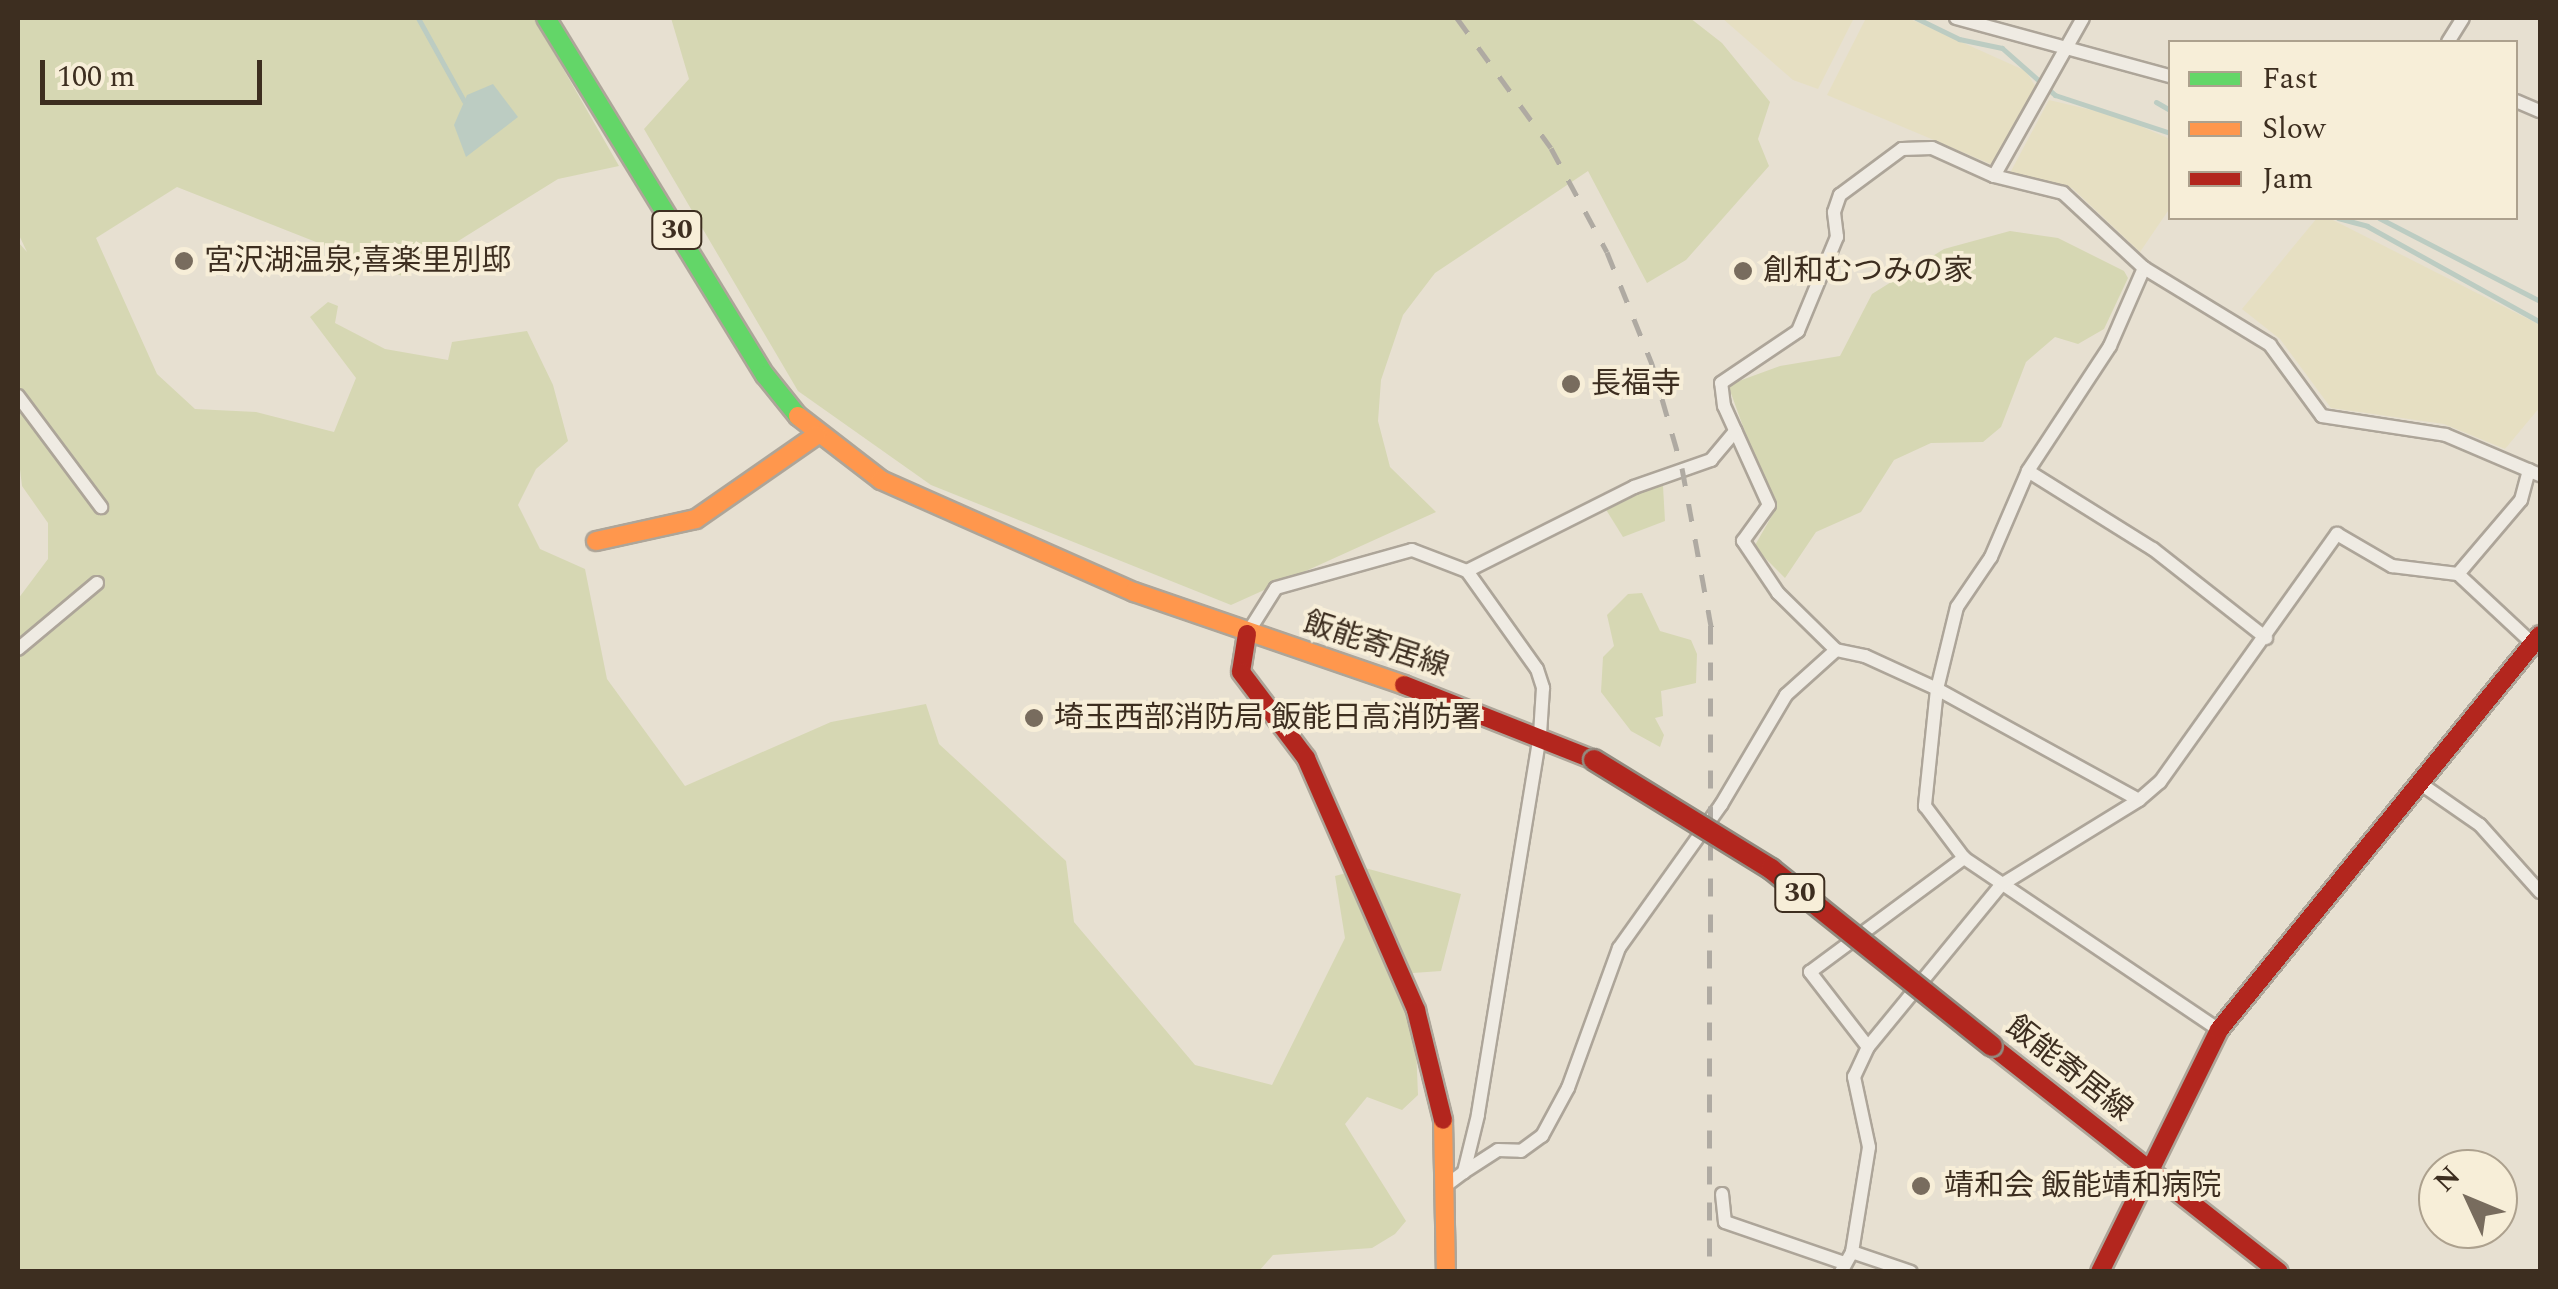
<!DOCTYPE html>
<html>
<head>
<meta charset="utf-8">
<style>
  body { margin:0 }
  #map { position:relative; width:2558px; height:1289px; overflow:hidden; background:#e7e0d1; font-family:Spectral,"Noto Sans JP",serif }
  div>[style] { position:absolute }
  .farmland>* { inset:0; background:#e6dfc2 }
  .green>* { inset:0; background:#d6d7b3 }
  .water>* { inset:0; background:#bcccc2 }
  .stream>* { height:5px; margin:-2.5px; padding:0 2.5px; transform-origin:2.5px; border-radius:2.5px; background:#bcccc2 }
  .roads { filter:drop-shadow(2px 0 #ada599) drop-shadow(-2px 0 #ada599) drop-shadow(0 2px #ada599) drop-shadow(0 -2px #ada599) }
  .street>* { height:12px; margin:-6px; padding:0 6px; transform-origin:6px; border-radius:6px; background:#efebe3 }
  .fast>* { height:18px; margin:-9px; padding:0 9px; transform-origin:9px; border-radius:9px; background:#63d668 }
  .slow>* { height:18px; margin:-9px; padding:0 9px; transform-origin:9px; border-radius:9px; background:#ff974d }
  .jam>* { height:18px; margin:-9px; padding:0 9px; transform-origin:9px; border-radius:9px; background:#b3261e }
  .rail>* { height:5px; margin-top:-2.5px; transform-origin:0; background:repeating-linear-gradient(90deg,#afaaa2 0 18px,transparent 0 36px) }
  .bridges { filter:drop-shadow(2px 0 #928b80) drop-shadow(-2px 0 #928b80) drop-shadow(0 2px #928b80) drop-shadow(0 -2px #928b80) }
  .jam-bridge>* { height:20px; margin:-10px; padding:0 10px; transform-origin:10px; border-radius:10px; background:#b3261e }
  .dots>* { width:28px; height:28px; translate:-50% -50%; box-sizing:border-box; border:5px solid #f7eed8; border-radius:50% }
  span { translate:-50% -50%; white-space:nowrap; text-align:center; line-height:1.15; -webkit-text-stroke:8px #f7eed8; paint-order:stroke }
  .shield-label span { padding:2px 8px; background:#f7eed8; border:2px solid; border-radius:8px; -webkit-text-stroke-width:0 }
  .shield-label { font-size:28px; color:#3d2e20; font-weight:700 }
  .poi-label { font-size:30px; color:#3d2e20 }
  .left { translate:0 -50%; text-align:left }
  .street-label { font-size:30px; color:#3d2e20 }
  .frame { position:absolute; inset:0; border:20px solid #3d2e20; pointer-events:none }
  .legend { position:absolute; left:2168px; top:40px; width:350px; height:180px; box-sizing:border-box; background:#f7eed8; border:2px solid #ada18e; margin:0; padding:12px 18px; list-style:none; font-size:30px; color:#3d2e20 }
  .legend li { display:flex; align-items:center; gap:20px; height:50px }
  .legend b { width:50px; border:2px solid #ada18e }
  .north { position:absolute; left:2418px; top:1149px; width:100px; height:100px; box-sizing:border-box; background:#f7eed8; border:2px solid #ada18e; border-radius:50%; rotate:314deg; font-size:28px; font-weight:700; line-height:40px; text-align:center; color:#3d2e20 }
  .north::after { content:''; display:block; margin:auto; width:35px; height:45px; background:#786c5e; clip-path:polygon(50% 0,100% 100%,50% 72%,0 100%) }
  .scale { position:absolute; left:40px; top:60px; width:222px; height:45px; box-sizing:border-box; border:5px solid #3d2e20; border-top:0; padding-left:12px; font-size:30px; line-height:35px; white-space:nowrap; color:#3d2e20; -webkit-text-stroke:8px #f7eed8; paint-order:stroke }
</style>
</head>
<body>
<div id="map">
  <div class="farmland">
    <i style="clip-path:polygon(1722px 18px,1854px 18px,1818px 89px,1793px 80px)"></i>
    <i style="clip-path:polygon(1866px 18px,1908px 18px,2026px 71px,2037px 89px,1993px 165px,1827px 95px)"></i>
    <i style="clip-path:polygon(2049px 100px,2117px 116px,2170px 139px,2170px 208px,2140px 252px,2072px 188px,2010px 173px)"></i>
    <i style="clip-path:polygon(2317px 218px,2329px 218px,2540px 325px,2540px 407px,2505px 449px,2444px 424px,2331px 408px,2280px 339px,2242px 309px)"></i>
  </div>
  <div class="green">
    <i style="clip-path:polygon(18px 18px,534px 18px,619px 166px,558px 179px,402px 276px,177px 187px,96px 238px,157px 374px,195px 409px,256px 412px,334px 432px,356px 378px,310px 317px,328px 302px,338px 306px,335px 323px,385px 349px,448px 360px,452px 342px,527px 331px,553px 385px,568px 441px,536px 469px,518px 505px,540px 549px,585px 569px,607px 679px,685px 786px,831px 722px,926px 704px,939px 744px,1066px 861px,1074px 922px,1195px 1065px,1272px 1085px,1345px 938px,1335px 876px,1365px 868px,1461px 894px,1441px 971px,1413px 973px,1418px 1095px,1402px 1110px,1367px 1097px,1345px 1124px,1406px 1221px,1395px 1234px,1372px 1248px,1273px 1255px,1258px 1272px,18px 1271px,18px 599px,48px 559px,48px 523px,22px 486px,18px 453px,18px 242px,27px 252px,18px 233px)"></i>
    <i style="clip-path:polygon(671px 18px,1690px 18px,1722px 43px,1770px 102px,1758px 139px,1769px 166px,1686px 260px,1647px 283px,1588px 171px,1435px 273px,1403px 315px,1381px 380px,1378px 421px,1390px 467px,1436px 512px,1231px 605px,931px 485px,798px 391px,644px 129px,689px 79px)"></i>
    <i style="clip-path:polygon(2010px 231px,2058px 238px,2124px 271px,2128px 278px,2104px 329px,2078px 344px,2055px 337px,2026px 362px,2001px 427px,1983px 442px,1931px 443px,1894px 460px,1861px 512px,1816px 532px,1785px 578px,1754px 547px,1774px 512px,1728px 385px,1780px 366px,1840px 356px,1872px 294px,1944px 249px)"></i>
    <i style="clip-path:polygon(1656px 483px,1663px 486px,1665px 521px,1623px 537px,1605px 508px)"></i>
    <i style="clip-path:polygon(1642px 593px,1660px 631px,1691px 640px,1697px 654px,1696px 683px,1661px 691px,1663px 716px,1655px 718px,1664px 735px,1660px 747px,1631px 731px,1601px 692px,1603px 657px,1614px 646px,1607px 615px,1628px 594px)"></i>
  </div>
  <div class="water">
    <i style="clip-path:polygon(493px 84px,518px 117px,466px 157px,454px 125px,467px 95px)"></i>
  </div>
  <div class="stream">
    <i style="left:418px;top:18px;width:95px;rotate:61deg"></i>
    <i style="left:1916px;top:18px;width:48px;rotate:26deg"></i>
    <i style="left:1959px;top:39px;width:44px;rotate:11.8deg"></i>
    <i style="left:2002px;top:48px;width:71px;rotate:41.6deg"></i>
    <i style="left:2055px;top:95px;width:121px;rotate:18.3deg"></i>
    <i style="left:2156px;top:102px;width:16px;rotate:30deg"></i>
    <i style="left:2338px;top:218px;width:30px;rotate:15deg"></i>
    <i style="left:2367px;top:226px;width:198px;rotate:29deg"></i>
    <i style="left:2379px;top:218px;width:181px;rotate:27.3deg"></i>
  </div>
  <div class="roads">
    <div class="street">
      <i style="left:1956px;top:18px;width:222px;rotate:15.2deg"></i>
      <i style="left:2448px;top:42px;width:28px;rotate:-58deg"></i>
      <i style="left:2516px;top:101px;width:26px;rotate:23deg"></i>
      <i style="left:1994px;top:176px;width:181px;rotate:-60.6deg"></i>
      <i style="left:2144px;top:268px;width:85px;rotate:113.6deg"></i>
      <i style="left:2110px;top:346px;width:149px;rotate:123.3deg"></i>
      <i style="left:2028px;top:471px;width:94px;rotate:113.3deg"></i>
      <i style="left:1991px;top:557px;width:60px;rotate:124.2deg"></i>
      <i style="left:1957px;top:607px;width:84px;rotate:103.7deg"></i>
      <i style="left:1937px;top:689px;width:118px;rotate:95.9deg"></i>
      <i style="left:1925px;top:806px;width:65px;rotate:53.1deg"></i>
      <i style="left:1964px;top:858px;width:308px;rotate:34deg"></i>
      <i style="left:18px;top:396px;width:139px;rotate:53.2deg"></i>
      <i style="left:2028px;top:471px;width:147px;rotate:32deg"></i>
      <i style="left:2153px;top:549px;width:144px;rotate:38.2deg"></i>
      <i style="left:1467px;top:571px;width:187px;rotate:-26.7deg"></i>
      <i style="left:1634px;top:487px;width:82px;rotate:-19.3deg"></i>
      <i style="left:1711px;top:460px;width:38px;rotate:-50deg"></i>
      <i style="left:2458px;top:574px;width:97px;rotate:-49.6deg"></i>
      <i style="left:2521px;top:500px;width:31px;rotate:-75deg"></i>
      <i style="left:1247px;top:634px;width:54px;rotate:-57.8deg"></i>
      <i style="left:1276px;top:588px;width:141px;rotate:-15.6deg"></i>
      <i style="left:1412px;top:550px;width:59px;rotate:20.9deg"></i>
      <i style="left:1467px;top:571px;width:120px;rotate:54.5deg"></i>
      <i style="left:1537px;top:669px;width:20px;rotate:72deg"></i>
      <i style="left:1543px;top:688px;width:47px;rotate:93.7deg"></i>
      <i style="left:1540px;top:735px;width:385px;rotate:99.3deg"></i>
      <i style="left:1478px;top:1115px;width:59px;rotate:103.8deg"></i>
      <i style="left:1464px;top:1172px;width:20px;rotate:143deg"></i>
      <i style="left:18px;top:649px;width:103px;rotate:-39.9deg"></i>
      <i style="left:1836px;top:650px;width:81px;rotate:-135.5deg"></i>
      <i style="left:1778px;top:593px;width:63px;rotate:-123.9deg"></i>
      <i style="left:1743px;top:541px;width:44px;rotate:-54.2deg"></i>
      <i style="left:1769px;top:505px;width:109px;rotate:-114.4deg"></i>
      <i style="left:1724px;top:406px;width:23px;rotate:-97deg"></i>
      <i style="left:1721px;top:383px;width:93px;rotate:-34deg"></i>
      <i style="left:1798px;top:331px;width:102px;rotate:-67.5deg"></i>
      <i style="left:1837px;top:237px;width:25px;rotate:-97deg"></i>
      <i style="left:1834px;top:212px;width:18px;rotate:-71deg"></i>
      <i style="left:1840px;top:195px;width:77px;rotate:-36.6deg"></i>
      <i style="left:1902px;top:149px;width:30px;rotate:-2deg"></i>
      <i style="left:1932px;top:148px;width:68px;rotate:24.3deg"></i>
      <i style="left:1994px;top:176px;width:71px;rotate:13.8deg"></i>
      <i style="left:2063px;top:193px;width:110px;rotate:42.8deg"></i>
      <i style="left:2144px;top:268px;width:148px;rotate:31.4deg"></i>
      <i style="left:2270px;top:345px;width:88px;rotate:53.8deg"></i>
      <i style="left:2322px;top:416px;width:125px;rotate:8.7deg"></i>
      <i style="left:2446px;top:435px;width:102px;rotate:23.1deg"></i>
      <i style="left:2421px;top:784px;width:72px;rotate:34.8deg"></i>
      <i style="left:2480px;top:825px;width:90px;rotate:48.2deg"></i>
      <i style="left:1868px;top:1047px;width:95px;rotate:-127.7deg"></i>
      <i style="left:1810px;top:972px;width:192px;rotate:-36.5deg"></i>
      <i style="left:1464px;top:1172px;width:40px;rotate:-32.9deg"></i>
      <i style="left:1498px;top:1150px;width:23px;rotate:2deg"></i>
      <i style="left:1521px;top:1151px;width:26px;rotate:-36deg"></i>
      <i style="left:1542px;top:1136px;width:55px;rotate:-61.6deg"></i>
      <i style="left:1568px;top:1088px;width:149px;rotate:-70deg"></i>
      <i style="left:1619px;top:948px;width:176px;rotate:-54.5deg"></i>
      <i style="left:1721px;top:805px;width:128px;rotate:-59.4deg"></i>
      <i style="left:1786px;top:695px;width:67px;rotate:-42deg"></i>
      <i style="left:1836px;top:650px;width:30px;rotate:12deg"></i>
      <i style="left:1865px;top:656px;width:79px;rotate:24.6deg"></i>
      <i style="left:1937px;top:689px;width:230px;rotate:28.8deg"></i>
      <i style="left:2139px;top:800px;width:28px;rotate:-41deg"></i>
      <i style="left:2160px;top:782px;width:305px;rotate:-54.5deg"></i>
      <i style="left:2337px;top:534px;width:64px;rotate:30.2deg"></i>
      <i style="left:2392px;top:566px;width:66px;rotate:6.9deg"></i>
      <i style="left:2458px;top:574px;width:103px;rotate:43deg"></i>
      <i style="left:1722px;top:1194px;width:28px;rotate:84deg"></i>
      <i style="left:1725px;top:1222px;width:126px;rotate:19deg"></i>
      <i style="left:1852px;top:1252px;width:62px;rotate:18.7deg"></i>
      <i style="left:1841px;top:1272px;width:23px;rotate:-61deg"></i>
      <i style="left:1852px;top:1252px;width:106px;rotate:-80.8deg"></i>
      <i style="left:1869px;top:1147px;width:72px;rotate:-102.1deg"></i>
      <i style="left:1854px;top:1077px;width:33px;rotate:-65deg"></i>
      <i style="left:1868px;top:1047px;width:210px;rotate:-50.6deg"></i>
      <i style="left:2001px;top:885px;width:162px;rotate:-31.6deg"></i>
    </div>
    <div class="fast">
      <i style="left:546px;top:18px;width:419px;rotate:58.5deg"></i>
      <i style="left:765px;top:375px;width:53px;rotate:51.2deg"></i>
    </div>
    <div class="slow">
      <i style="left:798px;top:416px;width:105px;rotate:37.6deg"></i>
      <i style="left:881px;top:480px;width:277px;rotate:23.9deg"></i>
      <i style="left:1134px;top:592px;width:286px;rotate:19deg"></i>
      <i style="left:596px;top:541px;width:102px;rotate:-12.4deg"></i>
      <i style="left:696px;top:519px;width:147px;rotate:-34.8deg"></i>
      <i style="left:1443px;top:1120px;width:152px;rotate:88.9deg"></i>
    </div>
    <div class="jam">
      <i style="left:1247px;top:634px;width:38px;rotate:99deg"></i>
      <i style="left:1241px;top:672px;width:108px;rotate:52.9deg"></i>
      <i style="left:1306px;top:758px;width:275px;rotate:66.4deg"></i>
      <i style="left:1416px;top:1010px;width:113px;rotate:76.2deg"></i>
      <i style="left:1404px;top:685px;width:204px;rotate:21.5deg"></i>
      <i style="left:1992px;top:1046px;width:365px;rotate:38.2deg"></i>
      <i style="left:2100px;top:1272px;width:270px;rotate:-63.8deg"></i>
      <i style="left:2219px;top:1030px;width:509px;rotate:-50.9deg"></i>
    </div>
  </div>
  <div class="rail">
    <i style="left:1457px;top:18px;width:160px;rotate:54.1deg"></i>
    <i style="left:1551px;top:148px;width:118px;rotate:61.7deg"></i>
    <i style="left:1607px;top:252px;width:121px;rotate:68.1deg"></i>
    <i style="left:1652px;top:364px;width:108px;rotate:73.9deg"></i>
    <i style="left:1682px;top:468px;width:161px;rotate:79.6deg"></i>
    <i style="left:1711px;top:626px;width:646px;rotate:90.18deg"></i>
  </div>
  <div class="bridges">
    <div class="jam-bridge">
      <i style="left:1594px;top:760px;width:208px;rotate:31.6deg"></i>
      <i style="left:1771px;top:869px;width:283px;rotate:38.7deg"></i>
    </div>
  </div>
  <div class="dots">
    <i style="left:184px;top:261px;background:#786c5e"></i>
    <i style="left:1743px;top:271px;background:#786c5e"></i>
    <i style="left:1571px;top:384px;background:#786c5e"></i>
    <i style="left:1034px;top:718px;background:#786c5e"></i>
    <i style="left:1921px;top:1186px;background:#786c5e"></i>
  </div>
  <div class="shield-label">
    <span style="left:677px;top:230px">30</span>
    <span style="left:1800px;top:893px">30</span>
  </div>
  <div class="poi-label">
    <span class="left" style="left:204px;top:261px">宮沢湖温泉;喜楽里別邸</span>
    <span class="left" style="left:1763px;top:271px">創和むつみの家</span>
    <span class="left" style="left:1591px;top:384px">長福寺</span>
    <span class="left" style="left:1054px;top:718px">埼玉西部消防局 飯能日高消防署</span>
    <span class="left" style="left:1944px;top:1186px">靖和会 飯能靖和病院</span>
  </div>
  <div class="street-label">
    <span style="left:1376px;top:645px;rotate:18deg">飯能寄居線</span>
    <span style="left:2069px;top:1069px;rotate:38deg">飯能寄居線</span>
  </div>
  <div class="frame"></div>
  <ul class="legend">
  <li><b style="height:12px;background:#63d668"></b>Fast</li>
  <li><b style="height:12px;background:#ff974d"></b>Slow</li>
  <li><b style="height:12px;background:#b3261e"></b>Jam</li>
  </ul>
  <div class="north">N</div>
  <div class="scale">100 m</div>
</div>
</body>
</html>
